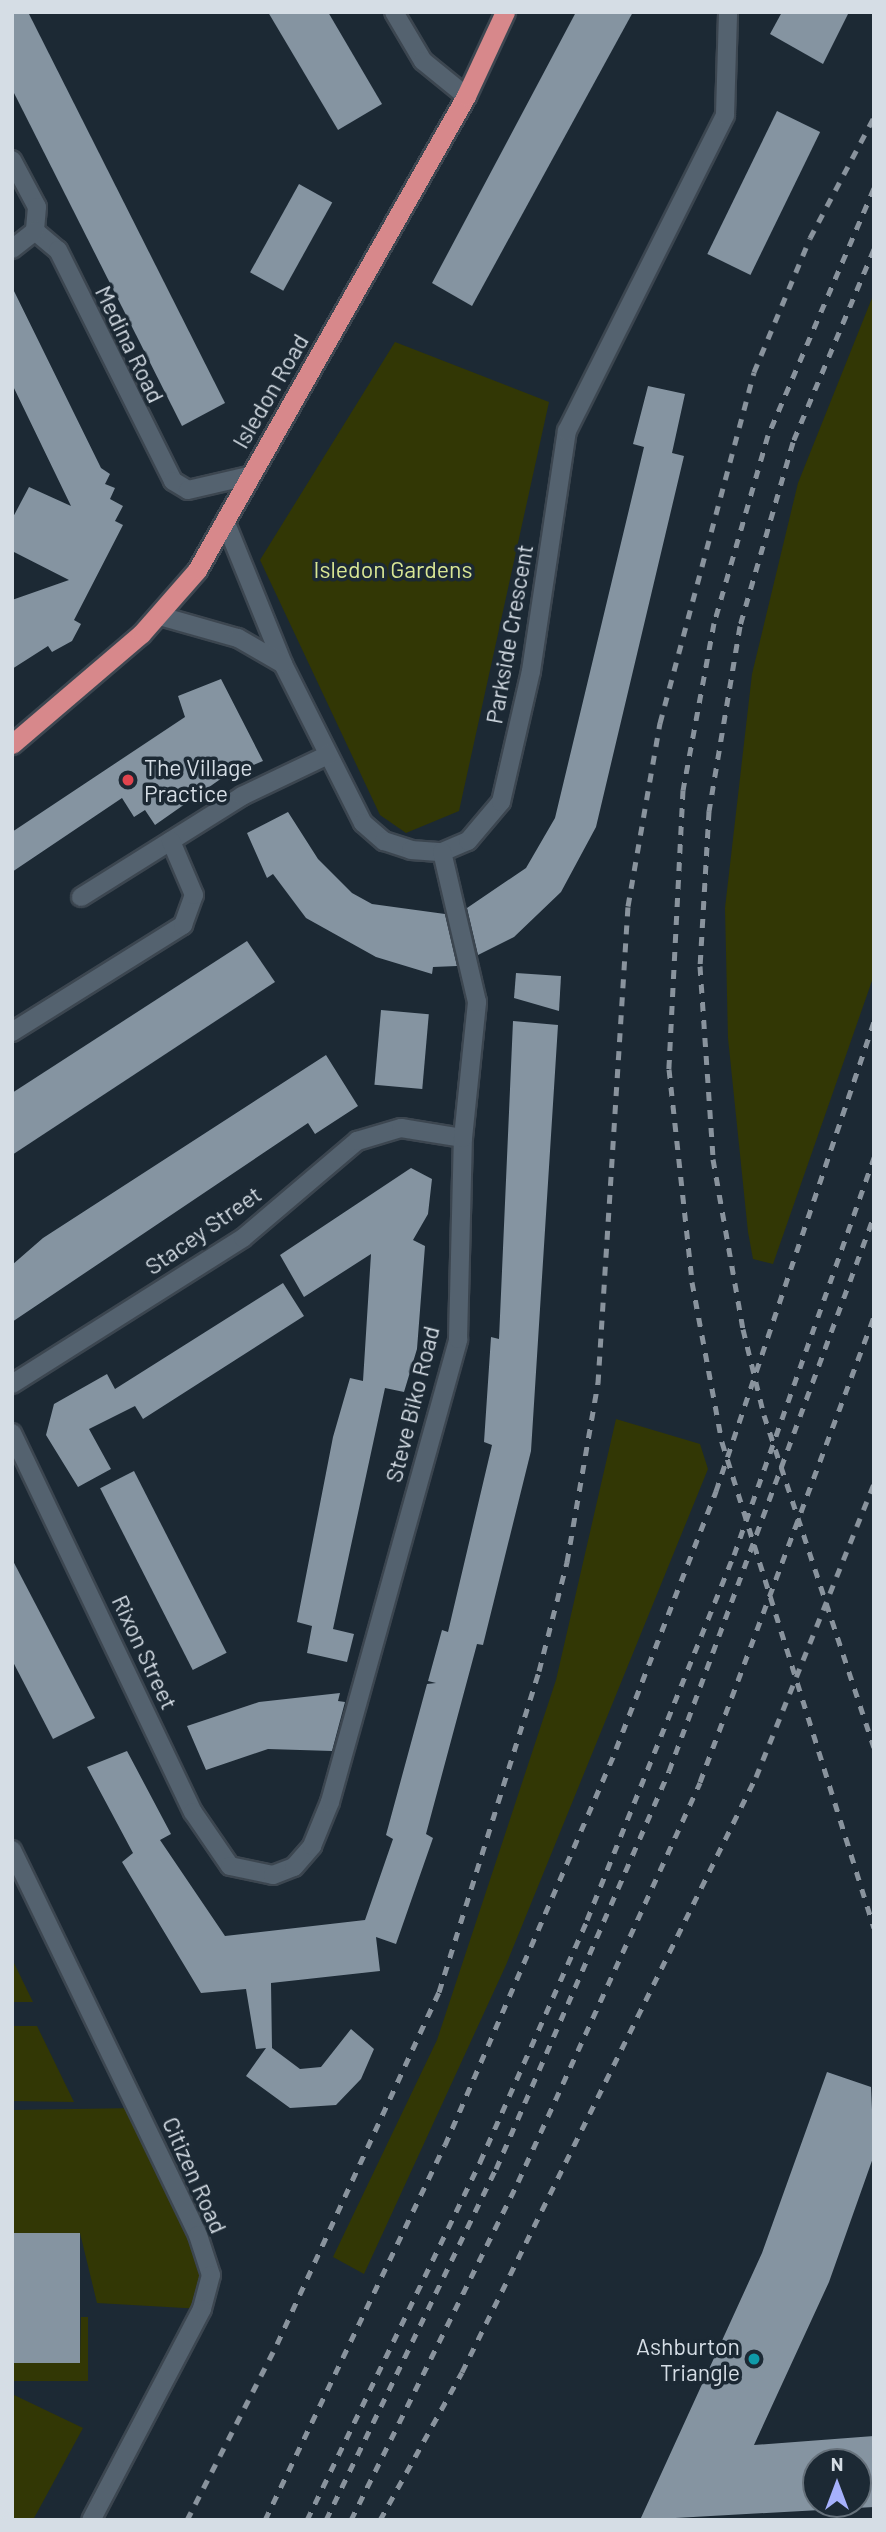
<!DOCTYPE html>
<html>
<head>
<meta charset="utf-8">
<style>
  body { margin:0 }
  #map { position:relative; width:886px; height:2532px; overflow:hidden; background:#1c2934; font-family:Barlow,sans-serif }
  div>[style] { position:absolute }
  .green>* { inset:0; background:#323705 }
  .building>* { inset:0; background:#8594a1; transform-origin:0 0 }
  .roads { filter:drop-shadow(2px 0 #3c4650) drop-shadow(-2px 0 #3c4650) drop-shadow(0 2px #3c4650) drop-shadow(0 -2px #3c4650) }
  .minor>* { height:18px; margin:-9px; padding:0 9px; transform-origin:9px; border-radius:9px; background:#54626f }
  .trunk>* { height:19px; margin:-9.5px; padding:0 9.5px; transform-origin:9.5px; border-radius:9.5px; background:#d7888b }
  .rail>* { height:5px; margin-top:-2.5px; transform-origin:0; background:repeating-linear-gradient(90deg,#89939d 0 9px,transparent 0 18px) }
  .dots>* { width:19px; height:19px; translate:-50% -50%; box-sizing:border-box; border:4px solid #1c2934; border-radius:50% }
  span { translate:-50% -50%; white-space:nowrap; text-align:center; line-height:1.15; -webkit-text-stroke:7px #1c2934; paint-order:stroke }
  .street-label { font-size:23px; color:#d5dde5 }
  .park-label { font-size:23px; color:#dae795 }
  .poi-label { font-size:23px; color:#d5dde5 }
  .left { translate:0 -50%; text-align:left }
  .right { translate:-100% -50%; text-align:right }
  .frame { position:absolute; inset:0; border:14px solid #d5dde5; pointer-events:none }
  .north { position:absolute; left:802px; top:2448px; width:70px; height:70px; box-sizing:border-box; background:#1c2934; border:2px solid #66717b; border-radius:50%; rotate:0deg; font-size:19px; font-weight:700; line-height:28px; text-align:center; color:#d5dde5 }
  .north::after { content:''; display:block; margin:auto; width:24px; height:32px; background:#a6b1fc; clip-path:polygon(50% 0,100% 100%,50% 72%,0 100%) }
</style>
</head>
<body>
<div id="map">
  <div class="green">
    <i style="clip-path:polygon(874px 293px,874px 975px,773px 1264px,753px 1259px,748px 1232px,728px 1038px,725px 908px,752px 674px,798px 483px)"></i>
    <i style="clip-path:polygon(395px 342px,549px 402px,459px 811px,406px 833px,380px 815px,260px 560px)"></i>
    <i style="clip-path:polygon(616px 1419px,700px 1444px,708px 1469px,506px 1965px,364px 2274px,333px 2257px,437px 2040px,556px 1680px)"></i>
    <i style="clip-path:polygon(12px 1959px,33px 2002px,12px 2002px)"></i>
    <i style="clip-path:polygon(12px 2026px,37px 2026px,74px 2102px,12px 2101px)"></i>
    <i style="clip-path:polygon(138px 2108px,198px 2235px,202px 2309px,97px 2303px,80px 2233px,12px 2233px,12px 2110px)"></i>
    <i style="clip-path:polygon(81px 2317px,88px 2317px,88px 2381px,12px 2381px,12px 2363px,80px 2363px)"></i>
    <i style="clip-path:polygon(12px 2394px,83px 2428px,33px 2520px,12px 2520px)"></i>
  </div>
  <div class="building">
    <i style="clip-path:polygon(12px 12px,28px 12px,225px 403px,182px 426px,12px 89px)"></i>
    <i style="clip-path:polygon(268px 12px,328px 12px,382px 104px,338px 130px)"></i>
    <i style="clip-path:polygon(576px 12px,633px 12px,472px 306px,432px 283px)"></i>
    <i style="clip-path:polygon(782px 12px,849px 12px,823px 64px,770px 34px)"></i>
    <i style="left:777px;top:111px;width:48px;height:159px;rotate:26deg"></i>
    <i style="left:299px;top:184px;width:38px;height:101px;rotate:29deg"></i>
    <i style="clip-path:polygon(12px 287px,101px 468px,110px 474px,105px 484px,115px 488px,110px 499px,123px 506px,115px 521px,123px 525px,74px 620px,81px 624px,72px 641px,52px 652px,48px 646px,12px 669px,12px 600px,69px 580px,12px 551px,12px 519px,29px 487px,71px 506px,12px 384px)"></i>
    <i style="clip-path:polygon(648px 386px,685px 394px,672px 453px,684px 456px,596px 827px,561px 892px,514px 937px,478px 955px,467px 908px,526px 868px,555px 818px,644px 447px,633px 444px)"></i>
    <i style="clip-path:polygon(221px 679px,263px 761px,222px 778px,155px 825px,145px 810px,134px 817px,122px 798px,12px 872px,12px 832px,185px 717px,178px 696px)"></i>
    <i style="clip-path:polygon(288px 812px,318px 859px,352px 893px,372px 904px,445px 914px,457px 966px,433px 967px,432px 974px,376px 957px,306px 918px,273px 874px,267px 878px,247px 833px)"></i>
    <i style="clip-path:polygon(247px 941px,275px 982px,12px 1155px,12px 1093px)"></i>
    <i style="clip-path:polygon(516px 973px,561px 976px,559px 1011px,514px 998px)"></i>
    <i style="left:381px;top:1010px;width:48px;height:75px;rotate:5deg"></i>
    <i style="clip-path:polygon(513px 1021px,558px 1025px,531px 1451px,483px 1645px,477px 1644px,426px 1834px,433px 1838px,396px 1944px,376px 1937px,380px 1971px,271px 1983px,272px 2048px,300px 2069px,321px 2067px,351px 2029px,374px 2049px,361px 2079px,336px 2105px,290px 2108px,246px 2076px,266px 2048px,256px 2049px,246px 1989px,201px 1993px,122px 1862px,133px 1853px,87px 1767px,127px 1751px,171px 1834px,160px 1840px,225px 1936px,365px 1920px,393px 1839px,386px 1835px,427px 1684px,436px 1683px,428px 1681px,442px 1630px,448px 1632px,492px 1445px,484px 1442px,491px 1337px,499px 1339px)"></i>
    <i style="clip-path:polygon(326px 1055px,358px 1106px,315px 1134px,308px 1123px,12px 1322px,12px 1265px,43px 1238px)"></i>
    <i style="clip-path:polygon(411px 1168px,432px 1179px,428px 1214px,413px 1240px,425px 1246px,417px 1349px,404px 1392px,385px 1388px,333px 1629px,354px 1634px,347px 1662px,307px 1653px,312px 1626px,297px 1622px,333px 1437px,350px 1378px,363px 1381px,371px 1254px,304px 1297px,280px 1255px)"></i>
    <i style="clip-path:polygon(283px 1283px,304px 1316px,143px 1419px,135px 1406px,89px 1429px,111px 1469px,78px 1487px,46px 1435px,54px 1404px,107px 1374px,115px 1389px)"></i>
    <i style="left:134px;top:1471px;width:204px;height:38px;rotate:63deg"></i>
    <i style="clip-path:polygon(12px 1559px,95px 1718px,53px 1739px,12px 1660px)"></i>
    <i style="clip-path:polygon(340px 1693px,338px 1701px,345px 1702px,332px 1751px,268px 1749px,206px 1770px,187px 1726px,259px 1702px)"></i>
    <i style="clip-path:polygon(evenodd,827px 2072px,871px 2087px,874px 2155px,829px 2282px,754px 2445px,874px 2436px,874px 2507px,640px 2520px,762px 2253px,827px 2072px,816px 2462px,858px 2462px,858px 2504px,816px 2504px,816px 2462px)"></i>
    <i style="left:12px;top:2233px;width:68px;height:130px"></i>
  </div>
  <div class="roads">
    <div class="minor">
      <i style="left:394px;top:12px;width:57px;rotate:59.4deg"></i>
      <i style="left:423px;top:61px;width:55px;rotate:39.1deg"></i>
      <i style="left:12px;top:160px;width:53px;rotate:62deg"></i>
      <i style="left:37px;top:207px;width:24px;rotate:95deg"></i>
      <i style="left:35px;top:231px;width:30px;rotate:40deg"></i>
      <i style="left:58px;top:250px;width:258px;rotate:63.5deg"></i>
      <i style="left:173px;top:481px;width:17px;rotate:31deg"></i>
      <i style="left:188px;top:490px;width:62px;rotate:-13.1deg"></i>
      <i style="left:12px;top:249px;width:29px;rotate:-38deg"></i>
      <i style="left:225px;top:521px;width:154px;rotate:67.9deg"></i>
      <i style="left:283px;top:664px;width:178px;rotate:63.3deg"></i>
      <i style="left:363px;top:823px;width:28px;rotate:41deg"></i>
      <i style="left:384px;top:841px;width:28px;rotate:18deg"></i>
      <i style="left:411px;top:850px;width:31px;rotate:4deg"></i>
      <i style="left:442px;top:852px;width:28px;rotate:-23deg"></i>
      <i style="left:468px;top:841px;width:51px;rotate:-49.8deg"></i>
      <i style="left:501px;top:802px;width:134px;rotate:-77.1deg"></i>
      <i style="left:531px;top:671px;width:243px;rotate:-81.5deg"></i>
      <i style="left:567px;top:431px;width:353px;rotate:-63.4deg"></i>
      <i style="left:725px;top:115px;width:103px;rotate:-88.3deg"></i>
      <i style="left:160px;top:616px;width:81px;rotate:15.8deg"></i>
      <i style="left:238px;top:638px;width:52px;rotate:30deg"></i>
      <i style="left:81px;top:897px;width:190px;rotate:-32.1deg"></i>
      <i style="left:242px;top:796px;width:95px;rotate:-25.5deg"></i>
      <i style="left:12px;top:1032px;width:202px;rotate:-32deg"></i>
      <i style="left:183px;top:925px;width:32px;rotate:-70deg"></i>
      <i style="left:194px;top:895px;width:59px;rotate:-113.1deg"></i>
      <i style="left:12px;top:1384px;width:273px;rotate:-32.3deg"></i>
      <i style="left:243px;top:1238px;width:150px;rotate:-40.4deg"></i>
      <i style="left:357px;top:1141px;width:46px;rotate:-16.5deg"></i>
      <i style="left:401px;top:1128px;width:63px;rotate:9.2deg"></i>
      <i style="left:12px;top:1433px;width:420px;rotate:64.5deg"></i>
      <i style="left:193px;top:1812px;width:65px;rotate:55.6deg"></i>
      <i style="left:230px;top:1866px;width:44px;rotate:11.8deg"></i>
      <i style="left:273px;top:1875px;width:22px;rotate:-21deg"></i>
      <i style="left:294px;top:1867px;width:28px;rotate:-49deg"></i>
      <i style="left:312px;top:1846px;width:48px;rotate:-67.8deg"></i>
      <i style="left:330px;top:1802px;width:480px;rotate:-74.5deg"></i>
      <i style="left:458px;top:1339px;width:201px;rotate:-88.6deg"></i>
      <i style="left:463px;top:1138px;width:137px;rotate:-84.1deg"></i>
      <i style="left:477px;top:1002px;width:154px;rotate:-103.1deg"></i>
      <i style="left:12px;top:1850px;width:428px;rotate:64.2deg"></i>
      <i style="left:198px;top:2235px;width:42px;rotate:72deg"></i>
      <i style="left:211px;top:2275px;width:35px;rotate:105deg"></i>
      <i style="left:202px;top:2309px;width:238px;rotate:117.7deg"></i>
    </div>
    <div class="trunk">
      <i style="left:12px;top:744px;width:170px;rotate:-40.5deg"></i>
      <i style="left:141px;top:634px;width:85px;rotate:-48.8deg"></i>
      <i style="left:197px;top:570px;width:545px;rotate:-60.42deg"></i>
      <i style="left:466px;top:96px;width:93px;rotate:-65.1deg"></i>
    </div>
  </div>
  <div class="rail">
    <i style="left:874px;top:188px;width:269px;rotate:113.2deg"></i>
    <i style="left:768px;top:435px;width:196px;rotate:106deg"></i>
    <i style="left:714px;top:623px;width:170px;rotate:100.5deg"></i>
    <i style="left:683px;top:790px;width:279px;rotate:92.9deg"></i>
    <i style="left:669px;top:1069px;width:214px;rotate:83.8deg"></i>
    <i style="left:692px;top:1282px;width:163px;rotate:79.4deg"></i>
    <i style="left:722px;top:1442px;width:509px;rotate:72.63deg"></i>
    <i style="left:874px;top:249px;width:209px;rotate:112.8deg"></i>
    <i style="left:793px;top:442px;width:191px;rotate:106.1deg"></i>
    <i style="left:740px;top:626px;width:188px;rotate:99.5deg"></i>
    <i style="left:709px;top:811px;width:155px;rotate:93.3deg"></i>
    <i style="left:700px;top:966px;width:193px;rotate:86.1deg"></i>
    <i style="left:713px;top:1159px;width:173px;rotate:80deg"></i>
    <i style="left:743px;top:1329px;width:89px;rotate:76.3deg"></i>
    <i style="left:764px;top:1415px;width:350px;rotate:71.7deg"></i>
    <i style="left:187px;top:2520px;width:198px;rotate:-62.9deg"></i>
    <i style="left:277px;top:2344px;width:387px;rotate:-65.3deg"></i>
    <i style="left:439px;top:1992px;width:336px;rotate:-72.7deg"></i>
    <i style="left:539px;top:1671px;width:113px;rotate:-75.6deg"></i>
    <i style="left:567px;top:1562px;width:182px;rotate:-80.2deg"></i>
    <i style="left:598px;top:1383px;width:478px;rotate:-86.4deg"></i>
    <i style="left:628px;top:906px;width:186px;rotate:-80.1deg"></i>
    <i style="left:660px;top:723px;width:363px;rotate:-75deg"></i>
    <i style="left:754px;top:372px;width:145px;rotate:-67.3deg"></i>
    <i style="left:810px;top:238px;width:137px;rotate:-62.1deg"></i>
    <i style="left:265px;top:2520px;width:416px;rotate:-64.4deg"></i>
    <i style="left:445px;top:2145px;width:431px;rotate:-66.6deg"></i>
    <i style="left:616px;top:1749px;width:277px;rotate:-68.8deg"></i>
    <i style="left:716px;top:1491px;width:495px;rotate:-71.4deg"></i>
    <i style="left:307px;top:2520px;width:398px;rotate:-64.2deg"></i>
    <i style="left:480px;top:2162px;width:265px;rotate:-66.1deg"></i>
    <i style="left:587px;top:1920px;width:393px;rotate:-68.1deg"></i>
    <i style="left:734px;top:1555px;width:422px;rotate:-70.6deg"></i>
    <i style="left:326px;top:2520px;width:390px;rotate:-64.2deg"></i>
    <i style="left:496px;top:2169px;width:434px;rotate:-66.5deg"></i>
    <i style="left:669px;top:1771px;width:592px;rotate:-69.73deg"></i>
    <i style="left:351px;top:2520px;width:377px;rotate:-63.7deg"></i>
    <i style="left:518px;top:2182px;width:439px;rotate:-65.5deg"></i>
    <i style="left:700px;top:1782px;width:497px;rotate:-69.5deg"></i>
    <i style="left:380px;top:2520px;width:169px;rotate:-61deg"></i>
    <i style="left:462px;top:2372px;width:664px;rotate:-63.71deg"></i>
    <i style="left:756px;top:1777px;width:317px;rotate:-68.1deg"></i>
  </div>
  <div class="dots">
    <i style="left:128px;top:780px;background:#e0444e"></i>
    <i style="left:754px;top:2359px;background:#0f9aa8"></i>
  </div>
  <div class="street-label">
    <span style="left:130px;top:344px;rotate:64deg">Medina Road</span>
    <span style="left:270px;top:391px;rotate:-60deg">Isledon Road</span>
    <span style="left:509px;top:634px;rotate:-80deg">Parkside Crescent</span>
    <span style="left:203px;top:1230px;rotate:-35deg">Stacey Street</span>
    <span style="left:412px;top:1404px;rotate:-76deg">Steve Biko Road</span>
    <span style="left:145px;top:1652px;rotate:65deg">Rixon Street</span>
    <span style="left:195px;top:2175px;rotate:66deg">Citizen Road</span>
  </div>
  <div class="park-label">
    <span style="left:393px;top:569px">Isledon Gardens</span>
  </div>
  <div class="poi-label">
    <span class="left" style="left:144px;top:780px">The Village<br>Practice</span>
    <span class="right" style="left:740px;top:2359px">Ashburton<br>Triangle</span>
  </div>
  <div class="frame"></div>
  <div class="north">N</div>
</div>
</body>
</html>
